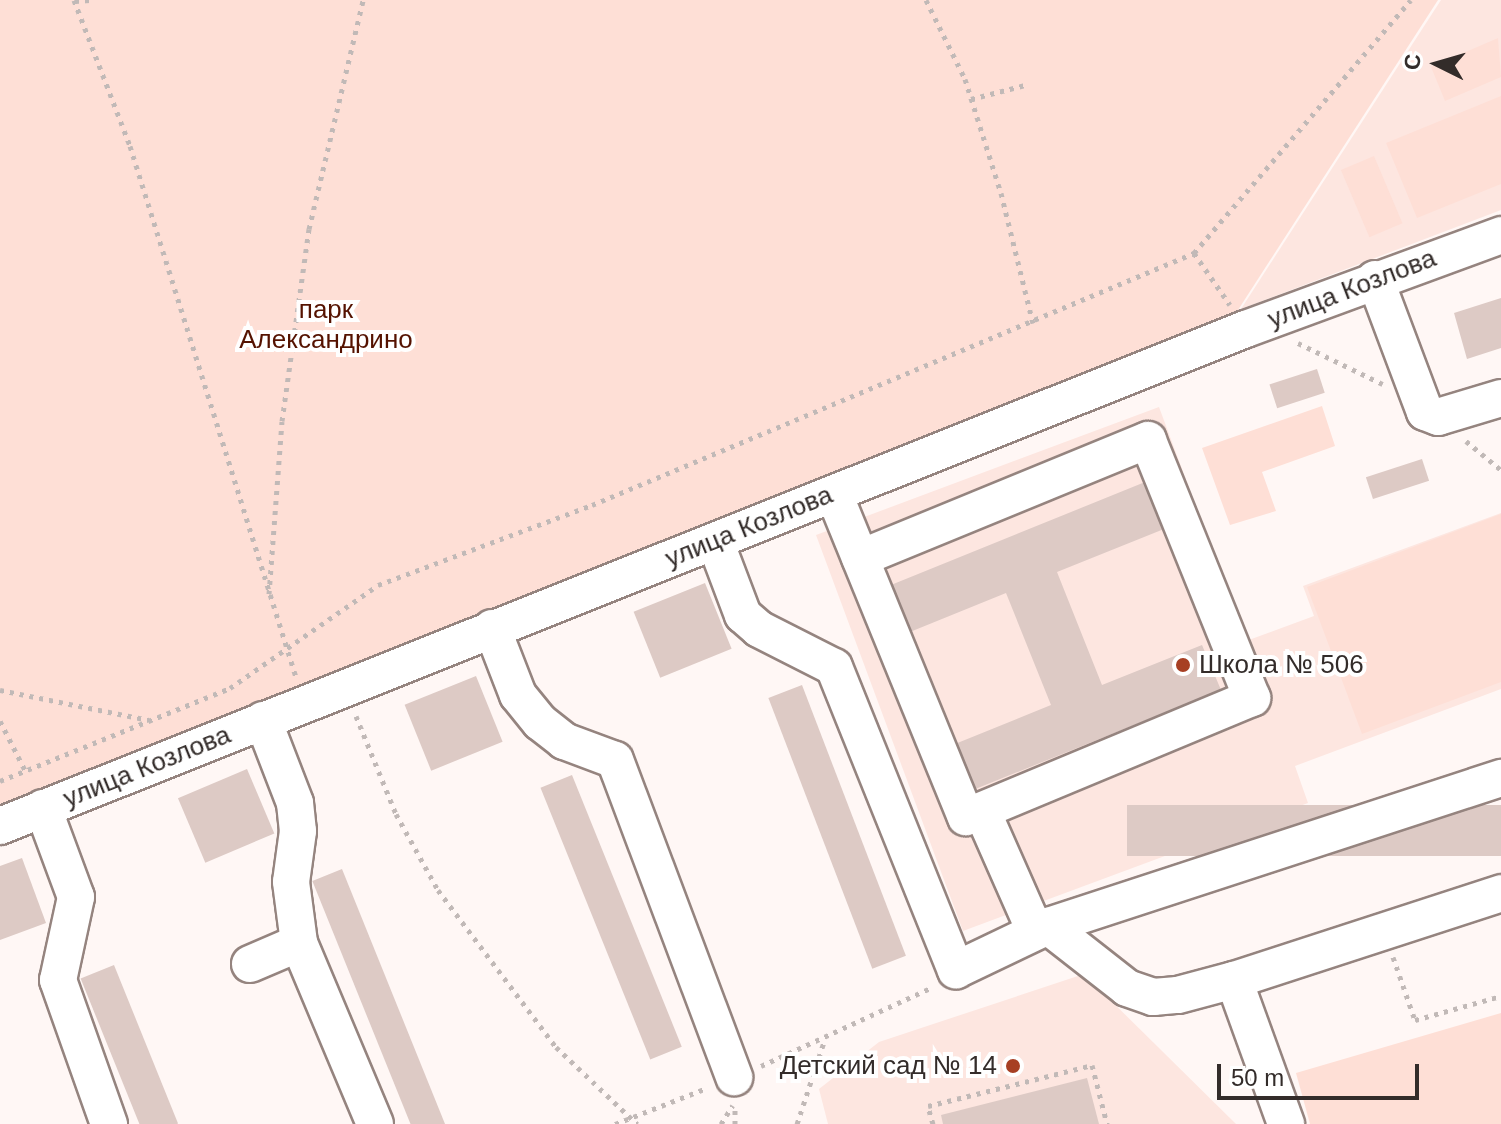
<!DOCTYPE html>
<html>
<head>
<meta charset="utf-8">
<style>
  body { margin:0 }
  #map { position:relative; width:1501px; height:1124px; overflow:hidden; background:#fff7f5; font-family:Arial,sans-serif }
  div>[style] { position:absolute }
  .built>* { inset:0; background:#fde6e0 }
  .green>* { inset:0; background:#fedfd6; transform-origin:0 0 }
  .building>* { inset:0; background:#ddcac5; transform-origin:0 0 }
  .path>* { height:5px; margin-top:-2.5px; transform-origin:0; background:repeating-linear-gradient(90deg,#c1b9b7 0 4px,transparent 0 10px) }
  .roads { filter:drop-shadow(2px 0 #95847f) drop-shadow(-2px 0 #95847f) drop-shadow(0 2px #95847f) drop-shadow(0 -2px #95847f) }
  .minor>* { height:36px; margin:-18px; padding:0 18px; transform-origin:18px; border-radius:18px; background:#fff }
  .dots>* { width:22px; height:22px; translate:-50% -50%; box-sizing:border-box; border:4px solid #fff; border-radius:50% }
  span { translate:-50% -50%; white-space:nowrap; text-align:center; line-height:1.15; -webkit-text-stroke:8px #fff; paint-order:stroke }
  .street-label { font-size:26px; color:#332c2a }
  .park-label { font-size:26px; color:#551200 }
  .poi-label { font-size:26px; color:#332c2a }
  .left { translate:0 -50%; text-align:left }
  .right { translate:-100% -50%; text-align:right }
  .north { position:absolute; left:1397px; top:24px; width:80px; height:80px; -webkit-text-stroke:6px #fff; paint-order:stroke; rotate:275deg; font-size:22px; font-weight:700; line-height:32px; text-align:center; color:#332c2a }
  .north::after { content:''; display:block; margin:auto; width:28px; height:36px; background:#332c2a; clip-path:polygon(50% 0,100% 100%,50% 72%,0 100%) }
  .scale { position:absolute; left:1217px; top:1064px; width:202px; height:36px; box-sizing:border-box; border:4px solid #332c2a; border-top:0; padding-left:10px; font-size:24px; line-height:28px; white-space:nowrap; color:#332c2a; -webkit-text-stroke:6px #fff; paint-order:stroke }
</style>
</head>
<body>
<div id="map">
  <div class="built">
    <i style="clip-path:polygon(1441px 0,1501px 0,1501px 210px,1241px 309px)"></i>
    <i style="clip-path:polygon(1159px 407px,1246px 641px,1314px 616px,1303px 586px,1501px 513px,1501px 689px,1295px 766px,1308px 803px,963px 931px,816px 535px)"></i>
    <i style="clip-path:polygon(1084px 974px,1236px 1124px,828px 1124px,819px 1089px,879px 1042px)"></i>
  </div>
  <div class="green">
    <i style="clip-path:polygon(0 0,1438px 0,1238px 310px,0 807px)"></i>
    <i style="clip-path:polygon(1498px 38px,1501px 77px,1445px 101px,1431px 67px)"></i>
    <i style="clip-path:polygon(1501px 96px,1501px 184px,1417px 218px,1386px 143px)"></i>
    <i style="left:1374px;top:156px;width:73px;height:36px;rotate:67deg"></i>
    <i style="clip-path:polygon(1322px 406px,1335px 446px,1262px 472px,1276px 511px,1230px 525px,1202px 448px)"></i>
    <i style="clip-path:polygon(1501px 514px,1501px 682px,1362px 734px,1307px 587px)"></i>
    <i style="clip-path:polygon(1501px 1013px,1501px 1124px,1310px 1124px,1296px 1073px)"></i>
  </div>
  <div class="building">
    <i style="clip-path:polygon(1501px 298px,1501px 348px,1467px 359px,1454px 313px)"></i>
    <i style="left:1317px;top:369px;width:25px;height:50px;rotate:72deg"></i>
    <i style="left:1422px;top:459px;width:23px;height:59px;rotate:72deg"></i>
    <i style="clip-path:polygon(1150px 480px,1169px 527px,1057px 572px,1102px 685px,1202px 645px,1221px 690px,968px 792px,950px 746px,1051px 705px,1006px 593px,905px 634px,886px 587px)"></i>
    <i style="left:705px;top:583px;width:71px;height:77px;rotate:68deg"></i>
    <i style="left:476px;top:676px;width:71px;height:77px;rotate:68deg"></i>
    <i style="left:802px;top:685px;width:290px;height:36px;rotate:69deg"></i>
    <i style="left:247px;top:769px;width:70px;height:75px;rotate:67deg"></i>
    <i style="left:572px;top:775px;width:293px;height:34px;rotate:68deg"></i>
    <i style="left:1501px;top:805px;width:51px;height:374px;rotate:90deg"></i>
    <i style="clip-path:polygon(22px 858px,46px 923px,0 940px,0 866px)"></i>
    <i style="left:342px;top:869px;width:275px;height:32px;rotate:68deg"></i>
    <i style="left:114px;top:965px;width:171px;height:36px;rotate:68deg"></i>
    <i style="clip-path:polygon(1087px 1078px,1099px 1124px,943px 1124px,941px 1115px)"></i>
  </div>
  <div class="path">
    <i style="left:74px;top:0;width:156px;rotate:69deg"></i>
    <i style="left:130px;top:146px;width:556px;rotate:72.64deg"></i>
    <i style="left:926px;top:0;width:88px;rotate:63.7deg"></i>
    <i style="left:965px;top:79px;width:120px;rotate:72.5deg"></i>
    <i style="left:1001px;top:193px;width:134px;rotate:76.2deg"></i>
    <i style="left:75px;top:1px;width:15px;rotate:-4deg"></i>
    <i style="left:971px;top:99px;width:56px;rotate:-14.5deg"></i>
    <i style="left:1194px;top:253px;width:63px;rotate:55.3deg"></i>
    <i style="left:1298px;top:343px;width:94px;rotate:25.8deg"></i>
    <i style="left:1466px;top:441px;width:45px;rotate:39.6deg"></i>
    <i style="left:269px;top:594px;width:173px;rotate:-85.7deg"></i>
    <i style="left:282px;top:421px;width:194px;rotate:-82deg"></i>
    <i style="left:309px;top:229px;width:235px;rotate:-76.7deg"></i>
    <i style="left:0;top:690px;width:152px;rotate:11.4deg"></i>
    <i style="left:356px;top:716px;width:106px;rotate:67.8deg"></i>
    <i style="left:396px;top:814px;width:87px;rotate:61.1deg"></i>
    <i style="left:438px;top:890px;width:196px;rotate:53.1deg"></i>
    <i style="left:556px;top:1047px;width:112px;rotate:43.5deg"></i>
    <i style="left:0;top:721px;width:57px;rotate:63deg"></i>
    <i style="left:0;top:781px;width:248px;rotate:-22deg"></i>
    <i style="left:230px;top:688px;width:180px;rotate:-34.8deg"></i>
    <i style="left:378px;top:585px;width:228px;rotate:-20.5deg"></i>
    <i style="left:592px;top:505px;width:653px;rotate:-22.71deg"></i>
    <i style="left:1194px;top:253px;width:333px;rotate:-49.4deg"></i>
    <i style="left:1393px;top:957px;width:67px;rotate:70.8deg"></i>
    <i style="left:1415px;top:1020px;width:89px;rotate:-15.6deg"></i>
    <i style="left:761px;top:1066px;width:189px;rotate:-24.7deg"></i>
    <i style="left:615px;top:1124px;width:99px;rotate:-21.4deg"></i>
    <i style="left:721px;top:1124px;width:22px;rotate:-58deg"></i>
    <i style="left:735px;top:1124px;width:19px;rotate:-90deg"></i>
    <i style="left:797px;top:1124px;width:86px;rotate:-71.8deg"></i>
    <i style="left:933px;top:1124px;width:19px;rotate:-106deg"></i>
    <i style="left:928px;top:1106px;width:169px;rotate:-14deg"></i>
    <i style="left:1092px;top:1065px;width:61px;rotate:75.7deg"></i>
  </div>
  <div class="roads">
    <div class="minor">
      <i style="left:1375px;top:279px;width:142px;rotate:69.4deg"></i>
      <i style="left:1425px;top:412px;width:14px;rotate:21deg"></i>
      <i style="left:1438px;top:417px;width:66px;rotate:-16.8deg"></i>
      <i style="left:834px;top:494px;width:349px;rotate:67.8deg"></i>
      <i style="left:966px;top:817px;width:310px;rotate:-22.6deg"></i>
      <i style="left:1252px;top:698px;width:278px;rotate:-112deg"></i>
      <i style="left:1148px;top:440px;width:311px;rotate:157.7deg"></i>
      <i style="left:715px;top:541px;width:79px;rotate:69.3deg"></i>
      <i style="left:743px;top:615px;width:21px;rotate:41deg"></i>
      <i style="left:759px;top:629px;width:84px;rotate:26.9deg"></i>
      <i style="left:834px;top:667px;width:327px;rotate:68.1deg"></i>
      <i style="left:956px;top:970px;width:102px;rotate:-25.6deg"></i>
      <i style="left:1048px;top:926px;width:477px;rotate:-18.1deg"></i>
      <i style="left:492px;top:628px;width:72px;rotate:68.8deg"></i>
      <i style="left:518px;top:695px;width:35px;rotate:51deg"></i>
      <i style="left:540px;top:722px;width:31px;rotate:38deg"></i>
      <i style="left:564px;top:741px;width:54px;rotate:20.4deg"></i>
      <i style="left:615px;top:760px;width:339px;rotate:69.4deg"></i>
      <i style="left:263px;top:720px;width:89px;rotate:68.9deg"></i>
      <i style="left:295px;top:803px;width:28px;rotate:84deg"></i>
      <i style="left:298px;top:831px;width:51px;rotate:97.8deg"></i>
      <i style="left:291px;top:882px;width:62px;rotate:82.5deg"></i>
      <i style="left:299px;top:943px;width:196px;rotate:67.2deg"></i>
      <i style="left:43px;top:808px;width:95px;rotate:69.7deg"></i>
      <i style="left:76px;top:897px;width:85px;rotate:102.2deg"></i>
      <i style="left:58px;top:980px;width:153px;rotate:70.5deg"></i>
      <i style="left:982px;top:811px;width:131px;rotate:66.2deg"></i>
      <i style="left:0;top:826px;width:1341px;rotate:-21.75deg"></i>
      <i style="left:1246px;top:329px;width:272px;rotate:-20.2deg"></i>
      <i style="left:1048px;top:926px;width:100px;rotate:38.1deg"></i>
      <i style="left:1127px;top:988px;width:28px;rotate:19deg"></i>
      <i style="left:1153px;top:997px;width:25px;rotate:-5deg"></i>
      <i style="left:1178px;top:995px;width:58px;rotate:-15deg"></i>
      <i style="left:1234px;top:980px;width:153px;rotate:70.1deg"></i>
      <i style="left:250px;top:964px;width:53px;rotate:-23.2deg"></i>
      <i style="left:1234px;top:980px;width:281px;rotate:-18deg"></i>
    </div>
  </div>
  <div class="dots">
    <i style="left:1183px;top:665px;background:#a73f23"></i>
    <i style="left:1013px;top:1066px;background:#a73f23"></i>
  </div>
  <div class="street-label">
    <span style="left:1352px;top:289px;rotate:-21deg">улица Козлова</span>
    <span style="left:749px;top:527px;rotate:-22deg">улица Козлова</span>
    <span style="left:147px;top:767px;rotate:-22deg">улица Козлова</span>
  </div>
  <div class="park-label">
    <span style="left:326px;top:325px">парк<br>Александрино</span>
  </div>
  <div class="poi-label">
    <span class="left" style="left:1199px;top:665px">Школа № 506</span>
    <span class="right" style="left:997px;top:1066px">Детский сад № 14</span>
  </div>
  <div class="north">С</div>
  <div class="scale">50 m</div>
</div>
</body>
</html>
